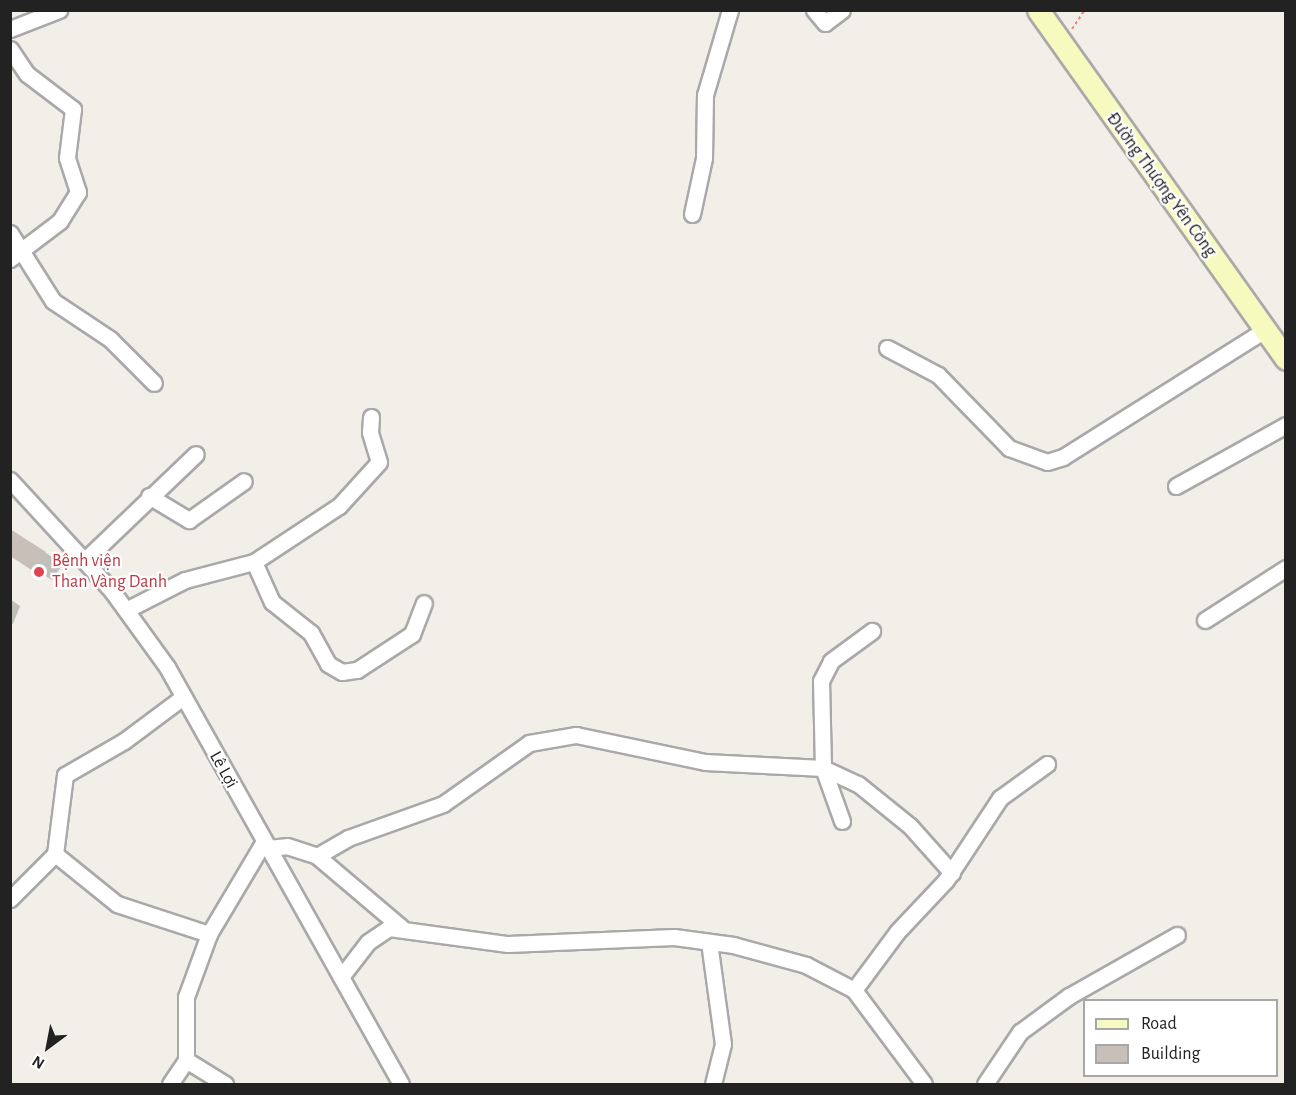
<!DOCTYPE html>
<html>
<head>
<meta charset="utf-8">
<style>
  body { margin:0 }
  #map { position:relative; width:1296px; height:1095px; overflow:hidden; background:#f2efe9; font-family:"Alegreya Sans",sans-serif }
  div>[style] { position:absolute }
  .shadow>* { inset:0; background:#0003 }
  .building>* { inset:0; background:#c7bfb8 }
  .path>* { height:2px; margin-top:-1px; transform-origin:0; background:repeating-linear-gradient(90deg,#fa8072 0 3px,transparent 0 6px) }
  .roads { filter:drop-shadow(2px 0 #a9a9a9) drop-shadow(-2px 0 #a9a9a9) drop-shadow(0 2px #a9a9a9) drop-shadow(0 -2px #a9a9a9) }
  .minor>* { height:15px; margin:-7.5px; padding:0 7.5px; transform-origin:7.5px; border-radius:7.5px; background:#fff }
  .secondary>* { height:21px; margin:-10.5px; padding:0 10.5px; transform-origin:10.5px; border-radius:10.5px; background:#f7fabf }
  .dots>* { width:16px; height:16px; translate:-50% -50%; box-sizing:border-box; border:3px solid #fff; border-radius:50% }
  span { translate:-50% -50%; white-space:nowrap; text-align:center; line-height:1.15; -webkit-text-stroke:4.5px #fff; paint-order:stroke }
  .street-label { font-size:18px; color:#222 }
  .health-label { font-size:18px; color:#be3a42 }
  .left { translate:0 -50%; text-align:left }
  .frame { position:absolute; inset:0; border:12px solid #222; pointer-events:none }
  .legend { position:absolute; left:1083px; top:999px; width:195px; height:78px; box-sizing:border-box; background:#fff; border:2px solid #a7a7a7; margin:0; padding:8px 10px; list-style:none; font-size:18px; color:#222 }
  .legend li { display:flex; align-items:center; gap:12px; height:30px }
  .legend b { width:30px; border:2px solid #a7a7a7 }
  .north { position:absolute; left:18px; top:1017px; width:60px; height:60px; -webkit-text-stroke:4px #fff; paint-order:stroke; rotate:212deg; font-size:16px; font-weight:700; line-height:24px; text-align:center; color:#222 }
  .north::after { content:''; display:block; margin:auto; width:21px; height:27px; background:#222; clip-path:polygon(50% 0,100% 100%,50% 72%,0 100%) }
</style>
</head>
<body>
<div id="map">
  <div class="shadow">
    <i style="clip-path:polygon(10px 530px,63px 564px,52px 580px,10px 554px)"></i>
    <i style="clip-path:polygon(10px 599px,20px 606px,13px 624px,10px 622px)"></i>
  </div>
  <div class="building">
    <i style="clip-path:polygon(10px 529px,46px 552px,33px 571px,10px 556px)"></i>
  </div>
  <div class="path">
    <i style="left:1072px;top:29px;width:23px;rotate:-56deg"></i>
  </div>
  <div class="roads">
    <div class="minor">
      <i style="left:814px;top:10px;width:17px;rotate:50deg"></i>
      <i style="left:825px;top:23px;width:21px;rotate:-37deg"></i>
      <i style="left:10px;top:29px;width:53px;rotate:-21.2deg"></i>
      <i style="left:10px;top:49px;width:30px;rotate:56deg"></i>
      <i style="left:27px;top:74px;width:58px;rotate:37.3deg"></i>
      <i style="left:73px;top:109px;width:49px;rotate:97deg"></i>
      <i style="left:67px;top:158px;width:36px;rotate:72deg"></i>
      <i style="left:78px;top:192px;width:34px;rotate:122deg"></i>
      <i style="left:60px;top:221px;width:63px;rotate:142.8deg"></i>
      <i style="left:692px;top:214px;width:57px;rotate:-77.9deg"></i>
      <i style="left:704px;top:158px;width:63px;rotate:-89.1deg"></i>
      <i style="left:705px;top:95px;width:89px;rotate:-73.6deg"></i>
      <i style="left:10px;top:233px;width:80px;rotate:57.7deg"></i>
      <i style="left:53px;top:301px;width:69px;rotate:33.7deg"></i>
      <i style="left:110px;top:339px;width:62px;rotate:45deg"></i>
      <i style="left:887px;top:348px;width:58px;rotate:27.9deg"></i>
      <i style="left:938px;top:375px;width:102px;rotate:45.8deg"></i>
      <i style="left:1009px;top:448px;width:40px;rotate:20.2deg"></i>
      <i style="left:1047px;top:462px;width:17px;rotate:-17deg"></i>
      <i style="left:1063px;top:457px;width:239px;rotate:-32.2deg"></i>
      <i style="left:10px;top:480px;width:151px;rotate:47.4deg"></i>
      <i style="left:112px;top:591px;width:94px;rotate:54.1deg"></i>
      <i style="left:167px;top:667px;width:478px;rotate:60.7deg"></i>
      <i style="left:1176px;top:486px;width:126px;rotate:-29deg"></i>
      <i style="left:149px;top:496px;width:47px;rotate:31deg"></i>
      <i style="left:189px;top:520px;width:67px;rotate:-35.3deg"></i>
      <i style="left:85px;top:560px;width:153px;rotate:-43.7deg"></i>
      <i style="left:254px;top:562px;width:44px;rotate:65.8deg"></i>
      <i style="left:272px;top:602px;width:50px;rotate:38.5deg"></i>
      <i style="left:311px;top:633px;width:35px;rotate:61deg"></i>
      <i style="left:328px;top:664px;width:16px;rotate:30deg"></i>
      <i style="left:342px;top:672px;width:15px;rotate:-8deg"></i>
      <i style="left:357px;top:670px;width:66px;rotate:-33.2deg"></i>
      <i style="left:412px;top:634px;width:33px;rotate:-69deg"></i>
      <i style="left:126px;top:610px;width:66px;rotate:-27deg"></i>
      <i style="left:185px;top:580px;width:71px;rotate:-14.6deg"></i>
      <i style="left:254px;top:562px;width:102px;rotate:-33.4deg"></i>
      <i style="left:339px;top:506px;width:59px;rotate:-47.7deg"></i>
      <i style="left:379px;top:462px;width:31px;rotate:-107deg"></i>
      <i style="left:370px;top:432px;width:15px;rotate:-86deg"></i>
      <i style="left:1205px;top:620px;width:96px;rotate:-32.7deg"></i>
      <i style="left:183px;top:697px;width:74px;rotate:143.3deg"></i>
      <i style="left:124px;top:741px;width:68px;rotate:150deg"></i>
      <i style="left:65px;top:775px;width:80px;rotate:97.2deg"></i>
      <i style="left:55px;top:854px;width:80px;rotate:38.9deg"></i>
      <i style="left:117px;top:904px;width:97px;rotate:18.1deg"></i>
      <i style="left:842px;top:821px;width:56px;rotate:-109.7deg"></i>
      <i style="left:823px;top:768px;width:87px;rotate:-91.3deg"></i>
      <i style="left:821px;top:681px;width:22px;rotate:-63deg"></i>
      <i style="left:831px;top:661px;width:51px;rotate:-36.2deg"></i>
      <i style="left:266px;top:848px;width:21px;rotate:-5deg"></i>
      <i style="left:287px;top:846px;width:32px;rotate:18deg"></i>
      <i style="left:317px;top:856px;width:111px;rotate:40.3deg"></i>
      <i style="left:317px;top:856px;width:36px;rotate:-30deg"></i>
      <i style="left:348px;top:838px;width:101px;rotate:-19.7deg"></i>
      <i style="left:443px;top:804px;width:105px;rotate:-35.3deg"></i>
      <i style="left:529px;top:743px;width:48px;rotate:-9.7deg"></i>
      <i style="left:576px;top:735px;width:132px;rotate:11.8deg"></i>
      <i style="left:705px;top:762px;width:118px;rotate:2.9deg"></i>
      <i style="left:823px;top:768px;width:38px;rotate:25deg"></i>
      <i style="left:858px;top:784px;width:67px;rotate:38.9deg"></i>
      <i style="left:910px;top:826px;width:63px;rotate:48.2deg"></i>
      <i style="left:10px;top:899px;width:64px;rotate:-45deg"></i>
      <i style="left:709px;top:942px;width:103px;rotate:82.2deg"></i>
      <i style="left:723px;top:1044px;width:41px;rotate:104deg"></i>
      <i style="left:341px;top:977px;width:44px;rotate:-52.4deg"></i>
      <i style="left:368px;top:942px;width:25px;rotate:-34deg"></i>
      <i style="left:389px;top:928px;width:120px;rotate:7.7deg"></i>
      <i style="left:508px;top:944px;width:166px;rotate:-2.4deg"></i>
      <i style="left:674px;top:937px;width:60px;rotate:7.7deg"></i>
      <i style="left:733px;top:945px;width:76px;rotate:15.3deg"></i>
      <i style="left:806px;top:965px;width:54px;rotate:27.5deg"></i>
      <i style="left:854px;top:990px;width:117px;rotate:53.3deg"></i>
      <i style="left:854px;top:990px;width:72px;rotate:-53.4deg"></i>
      <i style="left:897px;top:932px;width:71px;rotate:-46.7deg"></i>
      <i style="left:946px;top:880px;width:98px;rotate:-56.6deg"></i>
      <i style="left:1000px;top:798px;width:58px;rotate:-35.9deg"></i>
      <i style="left:186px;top:1060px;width:46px;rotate:31.6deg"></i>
      <i style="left:170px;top:1084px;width:29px;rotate:-56deg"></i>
      <i style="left:186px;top:1060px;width:63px;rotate:-90deg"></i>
      <i style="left:186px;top:997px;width:67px;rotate:-69.9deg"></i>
      <i style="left:209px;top:934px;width:106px;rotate:-59.3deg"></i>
      <i style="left:985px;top:1084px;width:63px;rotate:-56.1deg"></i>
      <i style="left:1020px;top:1032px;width:61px;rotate:-36.3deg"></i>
      <i style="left:1069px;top:996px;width:124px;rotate:-29.5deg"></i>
    </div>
    <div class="secondary">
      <i style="left:1038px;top:10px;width:428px;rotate:54.6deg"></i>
    </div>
  </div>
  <div class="dots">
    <i style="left:39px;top:572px;background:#e0444e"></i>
  </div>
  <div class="street-label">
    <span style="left:1161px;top:185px;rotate:54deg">Đường Thượng Yên Công</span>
    <span style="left:223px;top:770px;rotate:61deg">Lê Lợi</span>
  </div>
  <div class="health-label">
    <span class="left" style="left:52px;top:572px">Bệnh viện<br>Than Vàng Danh</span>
  </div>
  <div class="frame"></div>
  <ul class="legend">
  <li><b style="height:8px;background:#f7fabf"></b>Road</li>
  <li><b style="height:16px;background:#c7bfb8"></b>Building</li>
  </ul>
  <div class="north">N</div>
</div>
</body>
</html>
